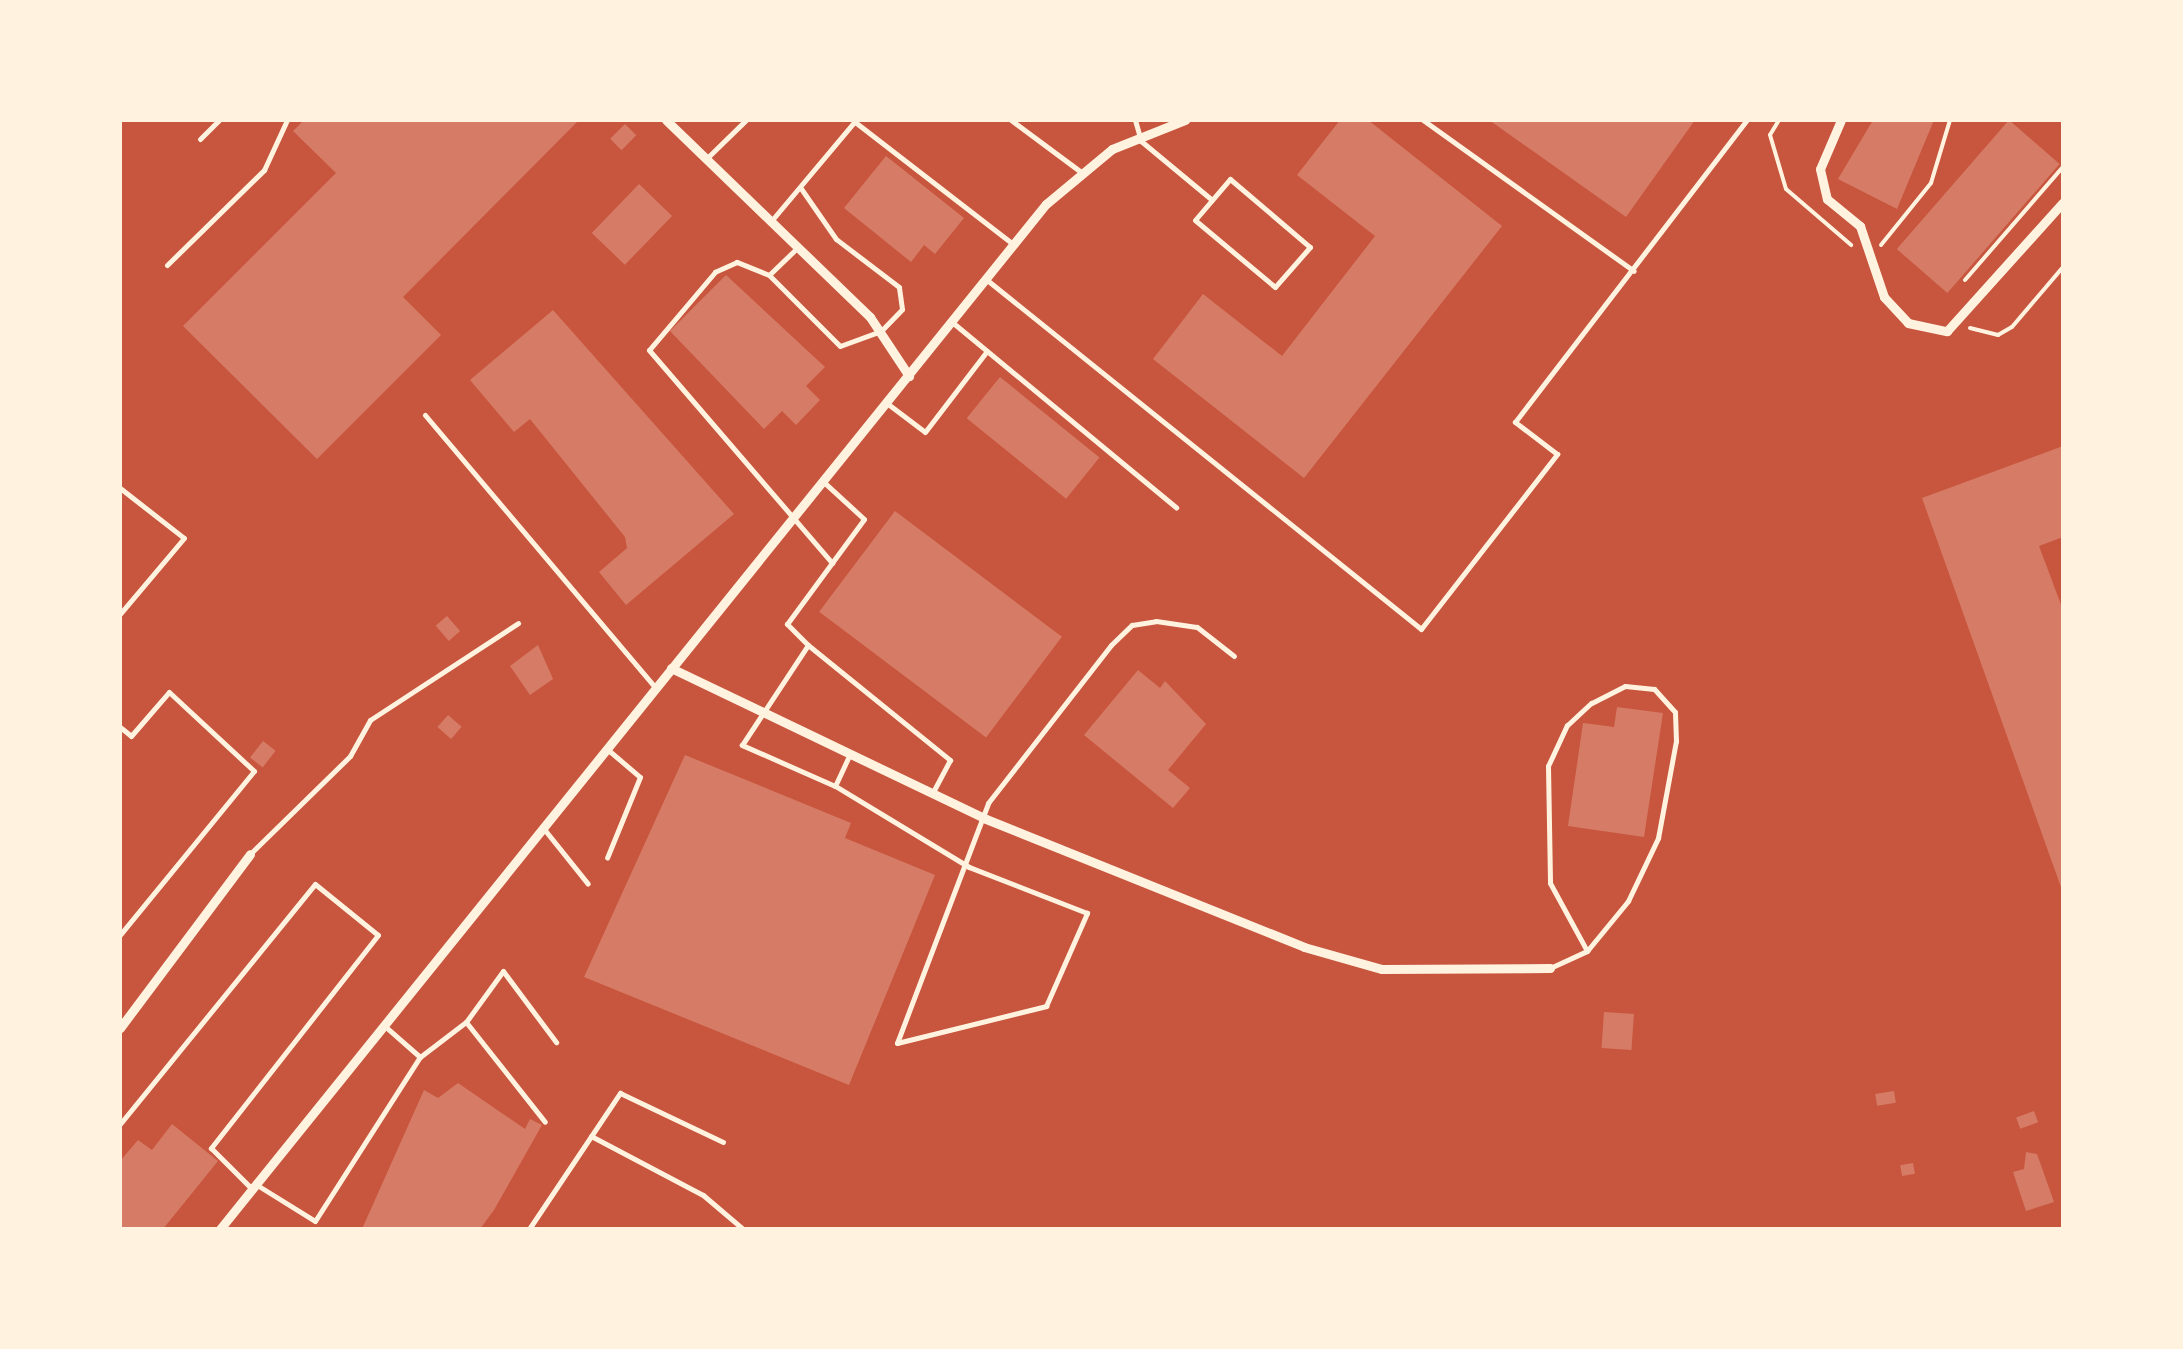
<!DOCTYPE html>
<html>
<head>
<meta charset="utf-8">
<style>
  body { margin:0 }
  #map { position:relative; width:2183px; height:1349px; overflow:hidden; background:#c8553d; font-family:"Varela Round",sans-serif }
  div>[style] { position:absolute }
  .building>* { inset:0; background:#d67c66; transform-origin:0 0 }
  .path>* { height:4px; margin:-2px; padding:0 2px; transform-origin:2px; border-radius:2px; background:#fff3e0 }
  .service>* { height:5px; margin:-2.5px; padding:0 2.5px; transform-origin:2.5px; border-radius:2.5px; background:#fff3e0 }
  .minor>* { height:9px; margin:-4.5px; padding:0 4.5px; transform-origin:4.5px; border-radius:4.5px; background:#fff3e0 }
  span { translate:-50% -50%; white-space:nowrap; text-align:center; line-height:1.15; -webkit-text-stroke:8px #fff3e0; paint-order:stroke }
  .frame { position:absolute; inset:0; border:122px solid #fff3e0; pointer-events:none }
</style>
</head>
<body>
<div id="map">
  <div class="building">
    <i style="clip-path:polygon(304px 120px,579px 120px,403px 297px,441px 335px,317px 459px,183px 326px,336px 173px,293px 131px)"></i>
    <i style="clip-path:polygon(1340px 120px,1368px 120px,1502px 226px,1304px 478px,1153px 359px,1203px 294px,1282px 356px,1375px 236px,1297px 175px)"></i>
    <i style="clip-path:polygon(1489px 120px,1695px 120px,1626px 217px)"></i>
    <i style="clip-path:polygon(1873px 120px,1934px 120px,1897px 209px,1838px 179px)"></i>
    <i style="left:2009px;top:120px;width:67px;height:171px;rotate:41deg"></i>
    <i style="left:625px;top:124px;width:16px;height:21px;rotate:45deg"></i>
    <i style="clip-path:polygon(886px 156px,964px 218px,935px 254px,924px 245px,911px 262px,844px 208px)"></i>
    <i style="left:639px;top:184px;width:46px;height:68px;rotate:44deg"></i>
    <i style="clip-path:polygon(726px 275px,825px 367px,806px 386px,820px 400px,796px 425px,782px 411px,764px 429px,670px 331px)"></i>
    <i style="clip-path:polygon(553px 310px,734px 514px,626px 605px,599px 572px,627px 548px,625px 537px,530px 419px,514px 432px,470px 380px)"></i>
    <i style="left:1000px;top:377px;width:128px;height:53px;rotate:39deg"></i>
    <i style="clip-path:polygon(2063px 446px,2063px 537px,2039px 546px,2063px 610px,2062px 890px,1922px 498px)"></i>
    <i style="left:895px;top:511px;width:209px;height:126px;rotate:37deg"></i>
    <i style="left:447px;top:616px;width:20px;height:15px;rotate:49deg"></i>
    <i style="clip-path:polygon(538px 645px,553px 679px,530px 695px,510px 666px)"></i>
    <i style="clip-path:polygon(1138px 670px,1160px 688px,1165px 681px,1206px 724px,1168px 770px,1190px 788px,1173px 808px,1084px 735px)"></i>
    <i style="clip-path:polygon(1617px 707px,1663px 713px,1644px 837px,1568px 826px,1583px 723px,1614px 727px)"></i>
    <i style="left:448px;top:715px;width:18px;height:16px;rotate:41deg"></i>
    <i style="left:263px;top:741px;width:16px;height:21px;rotate:38deg"></i>
    <i style="clip-path:polygon(685px 755px,851px 823px,845px 838px,935px 875px,849px 1085px,584px 977px)"></i>
    <i style="left:1604px;top:1012px;width:30px;height:36px;rotate:4deg"></i>
    <i style="clip-path:polygon(458px 1083px,525px 1129px,530px 1119px,542px 1125px,494px 1210px,480px 1229px,362px 1229px,424px 1090px,438px 1098px)"></i>
    <i style="left:1894px;top:1091px;width:12px;height:19px;rotate:81deg"></i>
    <i style="left:2034px;top:1111px;width:12px;height:19px;rotate:70deg"></i>
    <i style="clip-path:polygon(172px 1124px,218px 1161px,163px 1229px,120px 1229px,120px 1161px,138px 1140px,152px 1150px)"></i>
    <i style="clip-path:polygon(2026px 1152px,2037px 1154px,2054px 1202px,2026px 1211px,2013px 1172px,2024px 1169px)"></i>
    <i style="left:1913px;top:1163px;width:11px;height:13px;rotate:80deg"></i>
  </div>
  <div class="path">
    <i style="left:1779px;top:120px;width:17px;rotate:121deg"></i>
    <i style="left:1770px;top:135px;width:56px;rotate:73.5deg"></i>
    <i style="left:1786px;top:189px;width:86px;rotate:40.7deg"></i>
    <i style="left:1881px;top:245px;width:80px;rotate:-51.1deg"></i>
    <i style="left:1931px;top:183px;width:66px;rotate:-73.2deg"></i>
    <i style="left:1965px;top:280px;width:150px;rotate:-49.1deg"></i>
    <i style="left:1970px;top:328px;width:29px;rotate:14deg"></i>
    <i style="left:1998px;top:335px;width:16px;rotate:-30deg"></i>
    <i style="left:2012px;top:327px;width:79px;rotate:-49.6deg"></i>
  </div>
  <div class="service">
    <i style="left:1011px;top:120px;width:87px;rotate:36.6deg"></i>
    <i style="left:1135px;top:120px;width:22px;rotate:74deg"></i>
    <i style="left:1141px;top:141px;width:92px;rotate:39.7deg"></i>
    <i style="left:1423px;top:120px;width:259px;rotate:35.6deg"></i>
    <i style="left:855px;top:122px;width:200px;rotate:37.7deg"></i>
    <i style="left:200px;top:139px;width:27px;rotate:-45deg"></i>
    <i style="left:706px;top:159px;width:56px;rotate:-44.3deg"></i>
    <i style="left:1230px;top:179px;width:105px;rotate:40.4deg"></i>
    <i style="left:1310px;top:247px;width:53px;rotate:131.2deg"></i>
    <i style="left:1275px;top:287px;width:104px;rotate:-140.1deg"></i>
    <i style="left:1195px;top:220px;width:54px;rotate:-49.5deg"></i>
    <i style="left:772px;top:220px;width:129px;rotate:-50deg"></i>
    <i style="left:798px;top:247px;width:40px;rotate:136deg"></i>
    <i style="left:769px;top:275px;width:100px;rotate:45deg"></i>
    <i style="left:840px;top:346px;width:44px;rotate:-20.1deg"></i>
    <i style="left:881px;top:331px;width:30px;rotate:-46deg"></i>
    <i style="left:902px;top:309px;width:22px;rotate:-98deg"></i>
    <i style="left:899px;top:287px;width:79px;rotate:-142.7deg"></i>
    <i style="left:836px;top:239px;width:63px;rotate:-124.7deg"></i>
    <i style="left:167px;top:265px;width:136px;rotate:-44.4deg"></i>
    <i style="left:264px;top:170px;width:55px;rotate:-65.3deg"></i>
    <i style="left:769px;top:275px;width:35px;rotate:-158deg"></i>
    <i style="left:737px;top:262px;width:24px;rotate:156deg"></i>
    <i style="left:715px;top:272px;width:102px;rotate:130.2deg"></i>
    <i style="left:649px;top:350px;width:281px;rotate:49.3deg"></i>
    <i style="left:987px;top:280px;width:557px;rotate:38.8deg"></i>
    <i style="left:1421px;top:629px;width:222px;rotate:-52.1deg"></i>
    <i style="left:1557px;top:454px;width:53px;rotate:-142.7deg"></i>
    <i style="left:1515px;top:422px;width:381px;rotate:-52.5deg"></i>
    <i style="left:952px;top:322px;width:291px;rotate:39.6deg"></i>
    <i style="left:888px;top:404px;width:46px;rotate:37.1deg"></i>
    <i style="left:925px;top:432px;width:102px;rotate:-52.6deg"></i>
    <i style="left:425px;top:415px;width:356px;rotate:49.8deg"></i>
    <i style="left:120px;top:488px;width:81px;rotate:38deg"></i>
    <i style="left:184px;top:538px;width:99px;rotate:130.1deg"></i>
    <i style="left:808px;top:645px;width:30px;rotate:-135deg"></i>
    <i style="left:787px;top:624px;width:130px;rotate:-53.7deg"></i>
    <i style="left:864px;top:519px;width:52px;rotate:-137.4deg"></i>
    <i style="left:120px;top:727px;width:14px;rotate:39deg"></i>
    <i style="left:131px;top:736px;width:58px;rotate:-49.2deg"></i>
    <i style="left:169px;top:692px;width:116px;rotate:42.9deg"></i>
    <i style="left:254px;top:771px;width:212px;rotate:129.3deg"></i>
    <i style="left:607px;top:749px;width:43px;rotate:40.3deg"></i>
    <i style="left:640px;top:777px;width:87px;rotate:112.2deg"></i>
    <i style="left:835px;top:786px;width:31px;rotate:-65deg"></i>
    <i style="left:544px;top:829px;width:70px;rotate:51.3deg"></i>
    <i style="left:250px;top:854px;width:140px;rotate:-44.4deg"></i>
    <i style="left:350px;top:756px;width:41px;rotate:-60.9deg"></i>
    <i style="left:370px;top:720px;width:177px;rotate:-33.2deg"></i>
    <i style="left:1550px;top:968px;width:41px;rotate:-24.7deg"></i>
    <i style="left:1587px;top:951px;width:65px;rotate:-50.6deg"></i>
    <i style="left:1628px;top:901px;width:70px;rotate:-64.5deg"></i>
    <i style="left:1658px;top:838px;width:99px;rotate:-79.5deg"></i>
    <i style="left:1676px;top:741px;width:29px;rotate:-92deg"></i>
    <i style="left:1675px;top:712px;width:31px;rotate:-132deg"></i>
    <i style="left:1654px;top:689px;width:29px;rotate:-174deg"></i>
    <i style="left:1625px;top:686px;width:38px;rotate:153deg"></i>
    <i style="left:1591px;top:703px;width:33px;rotate:137deg"></i>
    <i style="left:1567px;top:725px;width:45px;rotate:114.9deg"></i>
    <i style="left:1548px;top:766px;width:117px;rotate:89deg"></i>
    <i style="left:1550px;top:883px;width:77px;rotate:61.4deg"></i>
    <i style="left:466px;top:1022px;width:127px;rotate:51.7deg"></i>
    <i style="left:897px;top:1043px;width:154px;rotate:-13.9deg"></i>
    <i style="left:1046px;top:1006px;width:102px;rotate:-66.2deg"></i>
    <i style="left:1087px;top:913px;width:127px;rotate:-158.7deg"></i>
    <i style="left:969px;top:867px;width:157px;rotate:-148.8deg"></i>
    <i style="left:835px;top:786px;width:102px;rotate:-156.2deg"></i>
    <i style="left:742px;top:745px;width:120px;rotate:-56.6deg"></i>
    <i style="left:808px;top:645px;width:183px;rotate:39deg"></i>
    <i style="left:950px;top:760px;width:36px;rotate:118deg"></i>
    <i style="left:897px;top:1043px;width:257px;rotate:-69.2deg"></i>
    <i style="left:988px;top:803px;width:200px;rotate:-52.1deg"></i>
    <i style="left:1111px;top:645px;width:29px;rotate:-44deg"></i>
    <i style="left:1132px;top:625px;width:24px;rotate:-9deg"></i>
    <i style="left:1156px;top:621px;width:41px;rotate:8.3deg"></i>
    <i style="left:1197px;top:627px;width:47px;rotate:38.1deg"></i>
    <i style="left:420px;top:1057px;width:58px;rotate:-37.3deg"></i>
    <i style="left:466px;top:1022px;width:63px;rotate:-54deg"></i>
    <i style="left:503px;top:971px;width:89px;rotate:53.3deg"></i>
    <i style="left:120px;top:1124px;width:309px;rotate:-50.9deg"></i>
    <i style="left:315px;top:884px;width:81px;rotate:39deg"></i>
    <i style="left:378px;top:935px;width:271px;rotate:128.1deg"></i>
    <i style="left:211px;top:1148px;width:55px;rotate:45deg"></i>
    <i style="left:591px;top:1136px;width:127px;rotate:27.8deg"></i>
    <i style="left:703px;top:1195px;width:52px;rotate:40.4deg"></i>
    <i style="left:257px;top:1185px;width:68px;rotate:31.8deg"></i>
    <i style="left:315px;top:1221px;width:195px;rotate:-57.4deg"></i>
    <i style="left:420px;top:1057px;width:43px;rotate:-138.8deg"></i>
    <i style="left:529px;top:1229px;width:164px;rotate:-56.2deg"></i>
    <i style="left:620px;top:1093px;width:114px;rotate:25.4deg"></i>
  </div>
  <div class="minor">
    <i style="left:666px;top:120px;width:284px;rotate:44deg"></i>
    <i style="left:870px;top:317px;width:71px;rotate:56.5deg"></i>
    <i style="left:1841px;top:120px;width:53px;rotate:113.2deg"></i>
    <i style="left:1820px;top:169px;width:31px;rotate:77deg"></i>
    <i style="left:1827px;top:199px;width:43px;rotate:39.3deg"></i>
    <i style="left:1860px;top:226px;width:75px;rotate:71.3deg"></i>
    <i style="left:1884px;top:297px;width:35px;rotate:47deg"></i>
    <i style="left:1908px;top:323px;width:40px;rotate:12deg"></i>
    <i style="left:1947px;top:331px;width:173px;rotate:-48deg"></i>
    <i style="left:671px;top:668px;width:349px;rotate:25.6deg"></i>
    <i style="left:986px;top:819px;width:343px;rotate:21.9deg"></i>
    <i style="left:1304px;top:947px;width:81px;rotate:15.8deg"></i>
    <i style="left:1382px;top:969px;width:168px;rotate:-0.3deg"></i>
    <i style="left:120px;top:1028px;width:217px;rotate:-53.2deg"></i>
    <i style="left:220px;top:1229px;width:1316px;rotate:-51.14deg"></i>
    <i style="left:1046px;top:204px;width:86px;rotate:-39.8deg"></i>
    <i style="left:1112px;top:149px;width:79px;rotate:-21.7deg"></i>
  </div>
  <div class="frame"></div>
</div>
</body>
</html>
